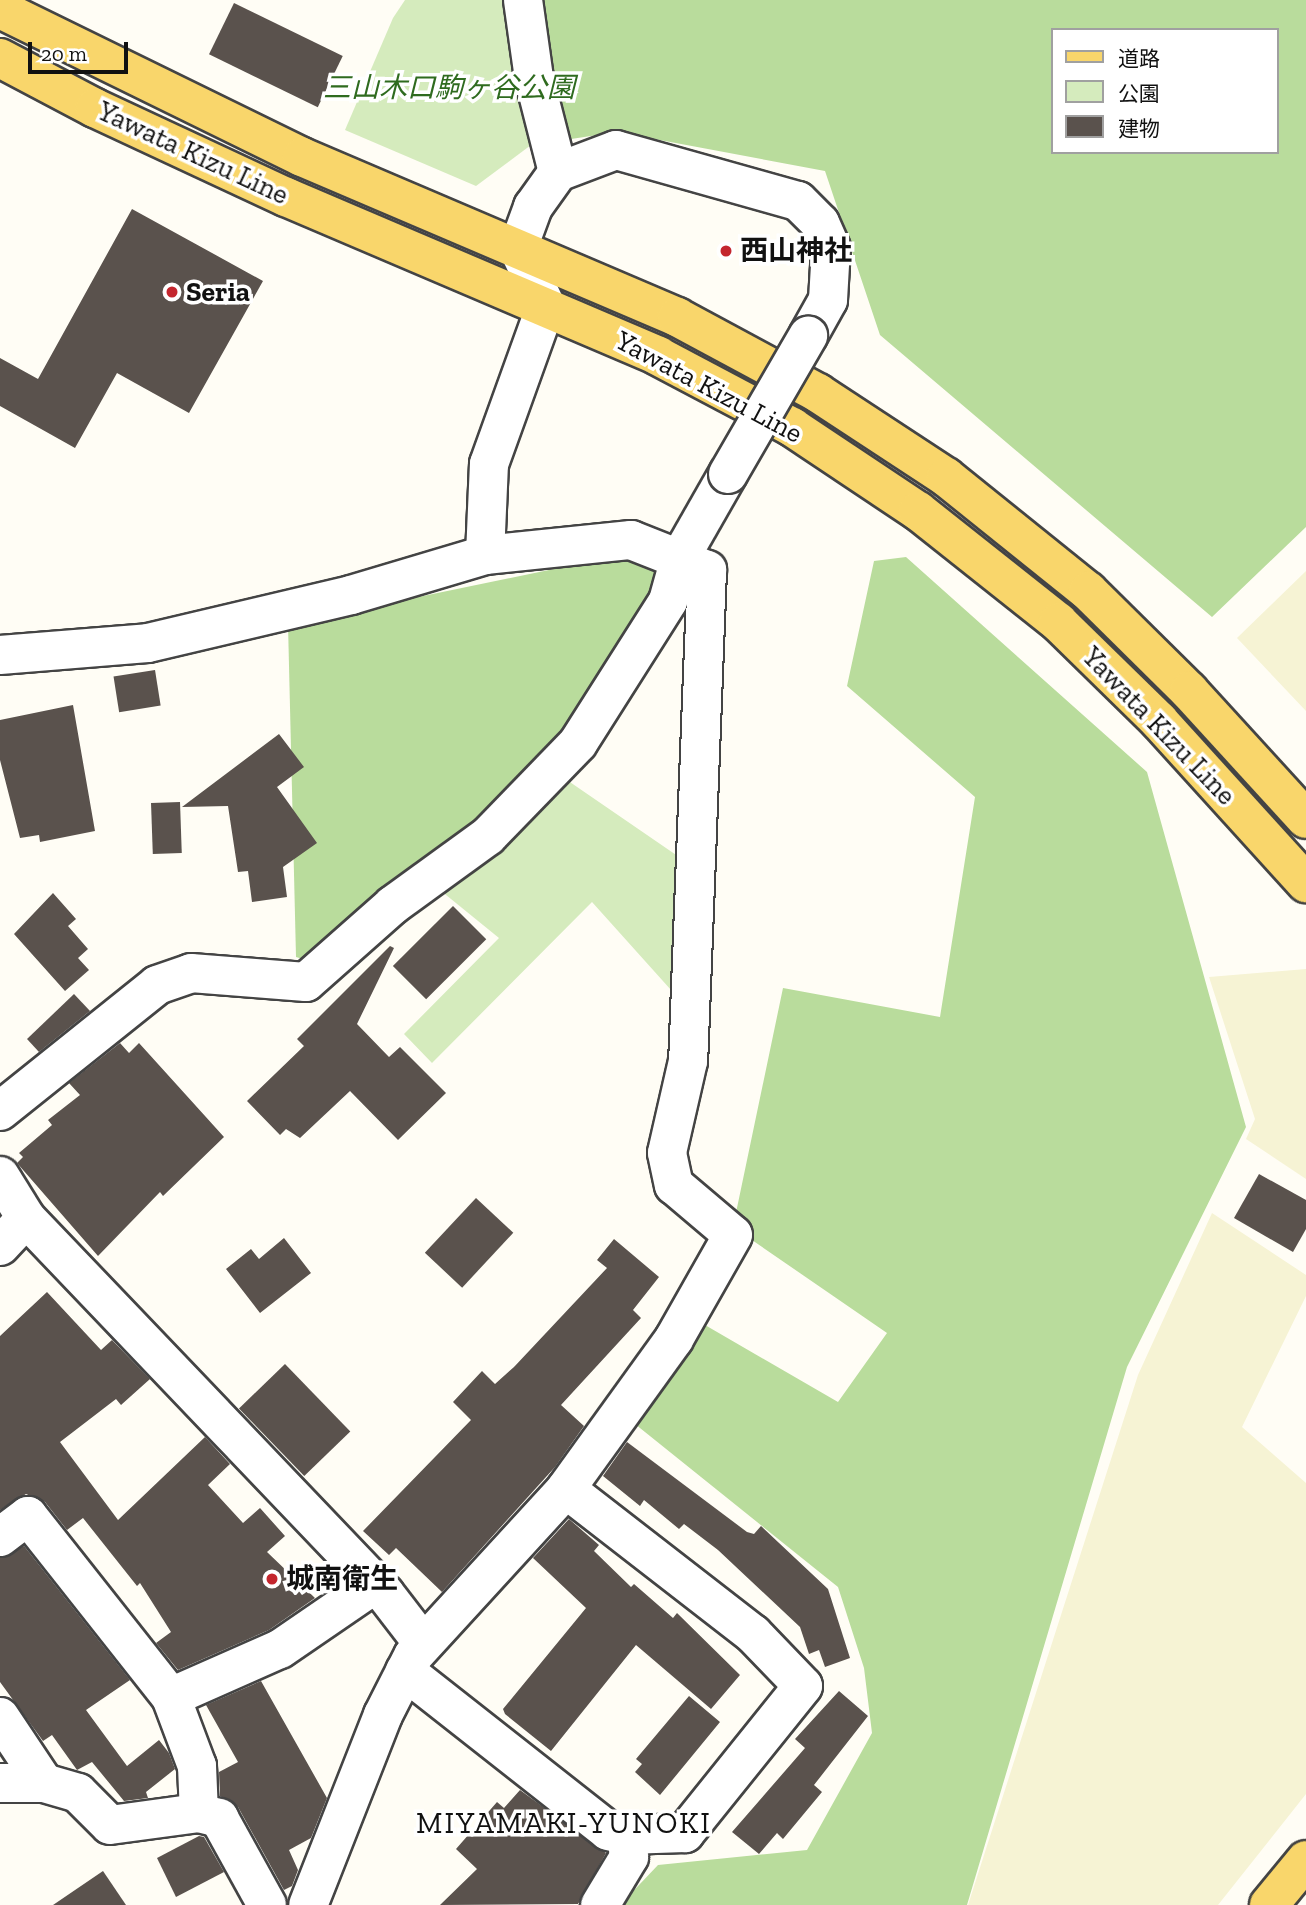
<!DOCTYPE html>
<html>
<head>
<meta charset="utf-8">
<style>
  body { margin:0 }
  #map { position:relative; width:1306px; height:1905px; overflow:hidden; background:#fffdf5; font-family:"Zilla Slab","Noto Sans JP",serif }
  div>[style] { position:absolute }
  .farmland>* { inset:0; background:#f6f3d4 }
  .green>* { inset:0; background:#d5ebbd }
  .forest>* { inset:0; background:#b9dc9c }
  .building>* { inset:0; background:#5a524d; transform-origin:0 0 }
  .roads { filter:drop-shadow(2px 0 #444) drop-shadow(-2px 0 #444) drop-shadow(0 2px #444) drop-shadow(0 -2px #444) }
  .street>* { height:38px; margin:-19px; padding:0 19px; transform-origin:19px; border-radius:19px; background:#fff }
  .primary>* { height:38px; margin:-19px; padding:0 19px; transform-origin:19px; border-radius:19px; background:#f9d66b }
  .bridges { filter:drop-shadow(2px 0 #444) drop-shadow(-2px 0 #444) drop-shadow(0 2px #444) drop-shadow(0 -2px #444) }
  .street-bridge>* { height:38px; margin:-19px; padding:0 19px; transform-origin:19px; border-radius:19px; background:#fff }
  .dots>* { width:19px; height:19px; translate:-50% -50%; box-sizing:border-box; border:4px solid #fff; border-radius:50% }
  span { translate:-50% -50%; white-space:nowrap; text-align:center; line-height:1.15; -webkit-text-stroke:7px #fff; paint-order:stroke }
  .park-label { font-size:28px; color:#2f6b1f; font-style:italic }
  .street-label { font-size:28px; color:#111 }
  .poi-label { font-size:28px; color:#111; font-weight:700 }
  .left { translate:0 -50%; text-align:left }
  .neighbourhood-label { font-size:30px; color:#111; letter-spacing:2px }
  .legend { position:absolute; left:1051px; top:28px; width:228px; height:126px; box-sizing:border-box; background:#fff; border:2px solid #a0a0a0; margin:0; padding:9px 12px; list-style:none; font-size:21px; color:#111 }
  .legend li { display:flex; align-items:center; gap:14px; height:35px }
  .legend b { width:35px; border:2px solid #a0a0a0 }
  .scale { position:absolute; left:28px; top:42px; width:100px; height:32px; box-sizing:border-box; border:4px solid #111; border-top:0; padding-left:9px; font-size:21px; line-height:24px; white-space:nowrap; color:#111; -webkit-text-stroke:5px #fff; paint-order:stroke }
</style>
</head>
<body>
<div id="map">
  <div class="farmland">
    <i style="clip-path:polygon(1306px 571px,1306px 711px,1237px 638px)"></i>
    <i style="clip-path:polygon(1306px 969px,1306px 1179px,1246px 1139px,1255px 1119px,1209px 977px)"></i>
    <i style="clip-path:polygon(1212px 1213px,1306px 1275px,1306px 1296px,1242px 1427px,1306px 1483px,1306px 1794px,1218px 1905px,968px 1905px,1138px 1375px)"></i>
  </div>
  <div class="green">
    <i style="clip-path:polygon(405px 0,509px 0,535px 142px,476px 186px,345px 130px,393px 18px)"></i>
    <i style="clip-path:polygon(564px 778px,682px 859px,680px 1000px,592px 902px,432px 1063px,404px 1034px,499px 938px,435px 886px)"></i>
  </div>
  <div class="forest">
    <i style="clip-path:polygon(evenodd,524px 0,1306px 0,1306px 527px,1212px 617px,880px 335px,825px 171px,617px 132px,558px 141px,524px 0,1052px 30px,1276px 30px,1276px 152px,1052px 152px,1052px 30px)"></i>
    <i style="clip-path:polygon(631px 553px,677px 568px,557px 748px,472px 835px,309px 961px,296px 957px,288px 624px)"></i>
    <i style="clip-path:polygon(906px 557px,1147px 772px,1246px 1127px,1127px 1367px,967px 1905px,620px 1905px,658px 1865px,807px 1850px,872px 1733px,864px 1668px,838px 1587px,635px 1424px,705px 1325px,838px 1402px,887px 1333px,733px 1227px,783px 988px,940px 1017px,975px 797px,847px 686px,874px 561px)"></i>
  </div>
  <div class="building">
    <i style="left:234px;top:3px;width:121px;height:57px;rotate:26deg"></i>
    <i style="clip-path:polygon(132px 209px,263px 281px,189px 413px,117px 373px,75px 448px,0 406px,0 358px,38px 379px)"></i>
    <i style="left:155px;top:670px;width:36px;height:42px;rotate:81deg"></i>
    <i style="clip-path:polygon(73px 705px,95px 831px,40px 842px,39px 835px,20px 838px,0 760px,0 720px)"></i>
    <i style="clip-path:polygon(279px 734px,304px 767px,277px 787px,317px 843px,283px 867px,287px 897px,252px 902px,248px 871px,238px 872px,228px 806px,182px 807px)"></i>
    <i style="left:180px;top:802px;width:51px;height:29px;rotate:88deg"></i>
    <i style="clip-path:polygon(53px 893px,76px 919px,68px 926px,88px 949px,78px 958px,89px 970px,65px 991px,14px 934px)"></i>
    <i style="left:453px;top:906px;width:47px;height:85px;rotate:45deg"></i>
    <i style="clip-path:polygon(390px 946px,394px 948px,357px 1024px,389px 1057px,400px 1047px,446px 1093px,398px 1140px,350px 1091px,300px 1138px,286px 1129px,280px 1135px,247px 1101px,304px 1046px,297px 1039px)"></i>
    <i style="clip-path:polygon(74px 994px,90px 1011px,39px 1052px,27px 1039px)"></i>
    <i style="clip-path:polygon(120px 1043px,129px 1053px,139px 1043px,224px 1137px,163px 1196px,160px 1192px,98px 1256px,17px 1163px,23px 1157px,19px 1153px,52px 1125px,48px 1120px,80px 1095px,69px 1083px)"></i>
    <i style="clip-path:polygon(1259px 1174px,1306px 1200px,1306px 1229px,1293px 1252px,1234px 1218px)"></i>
    <i style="left:476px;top:1198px;width:51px;height:75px;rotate:43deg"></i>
    <i style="clip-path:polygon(284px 1238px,311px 1273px,260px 1313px,226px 1269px,251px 1249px,259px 1259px)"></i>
    <i style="clip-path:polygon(614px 1239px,659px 1277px,633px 1310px,641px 1318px,561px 1405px,584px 1426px,555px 1467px,442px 1592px,396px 1548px,389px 1555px,363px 1531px,471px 1420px,453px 1402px,482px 1371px,495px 1384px,514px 1367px,607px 1268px,597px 1260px)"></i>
    <i style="clip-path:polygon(47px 1292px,101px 1350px,112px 1340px,150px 1379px,121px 1405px,116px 1399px,60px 1442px,118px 1520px,205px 1437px,230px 1464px,208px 1485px,243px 1523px,260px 1508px,285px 1536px,267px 1552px,315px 1598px,269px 1630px,178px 1670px,156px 1643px,171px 1632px,140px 1583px,137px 1586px,83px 1518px,67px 1530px,45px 1502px,26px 1494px,0 1510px,0 1336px)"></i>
    <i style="left:285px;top:1364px;width:94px;height:64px;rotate:46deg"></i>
    <i style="clip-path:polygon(627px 1442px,747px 1532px,754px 1534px,761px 1526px,828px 1589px,850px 1658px,825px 1667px,819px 1650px,809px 1654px,800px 1627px,718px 1550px,684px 1524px,679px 1529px,644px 1500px,640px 1506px,603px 1476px)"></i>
    <i style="clip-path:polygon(569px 1519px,599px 1545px,594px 1551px,631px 1587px,634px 1584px,673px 1618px,677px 1613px,740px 1675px,711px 1709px,636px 1645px,551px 1751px,505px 1714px,503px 1709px,586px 1608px,533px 1558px)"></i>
    <i style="clip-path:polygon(24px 1546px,130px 1680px,86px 1710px,127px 1766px,159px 1740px,169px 1753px,175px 1769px,146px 1792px,148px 1798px,124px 1801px,92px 1762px,77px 1770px,52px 1735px,43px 1741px,0 1682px,0 1558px)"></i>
    <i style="clip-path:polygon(261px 1681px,327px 1798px,311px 1838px,289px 1850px,298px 1870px,292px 1886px,284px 1890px,238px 1807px,220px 1796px,219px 1772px,238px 1762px,206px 1705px)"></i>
    <i style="clip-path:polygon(839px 1691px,868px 1716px,814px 1785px,822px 1792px,783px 1839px,777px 1833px,759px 1854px,732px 1832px,805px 1748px,795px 1739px)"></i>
    <i style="clip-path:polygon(689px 1696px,720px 1722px,660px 1795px,635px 1772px,642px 1764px,636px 1759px)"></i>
    <i style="clip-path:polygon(520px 1790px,606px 1853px,578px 1904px,440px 1905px,477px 1869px,456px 1849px,497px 1802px,504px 1808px)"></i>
    <i style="clip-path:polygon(199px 1836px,204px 1837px,224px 1872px,176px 1897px,157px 1858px)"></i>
    <i style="clip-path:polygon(103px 1871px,126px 1905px,53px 1905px)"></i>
  </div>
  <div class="roads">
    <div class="street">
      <i style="left:523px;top:0;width:79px;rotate:82deg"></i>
      <i style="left:534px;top:78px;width:97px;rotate:75.7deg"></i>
      <i style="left:485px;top:555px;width:91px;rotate:-87.5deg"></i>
      <i style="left:489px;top:464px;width:168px;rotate:-70.2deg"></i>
      <i style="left:546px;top:306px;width:64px;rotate:-115.8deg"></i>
      <i style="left:518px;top:248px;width:44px;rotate:-69.9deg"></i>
      <i style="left:533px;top:207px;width:43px;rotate:-54.5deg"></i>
      <i style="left:558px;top:172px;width:62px;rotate:-20.8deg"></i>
      <i style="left:616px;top:150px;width:189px;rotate:15.7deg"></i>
      <i style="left:798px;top:201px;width:31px;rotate:45deg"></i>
      <i style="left:820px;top:223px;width:27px;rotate:66deg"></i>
      <i style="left:831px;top:248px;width:52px;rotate:93.3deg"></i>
      <i style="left:828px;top:300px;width:41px;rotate:119.1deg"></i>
      <i style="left:0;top:655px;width:148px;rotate:-4.6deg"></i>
      <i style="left:148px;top:643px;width:209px;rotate:-13.3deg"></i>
      <i style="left:351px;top:595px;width:140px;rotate:-16.6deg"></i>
      <i style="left:485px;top:555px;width:147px;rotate:-5.9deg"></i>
      <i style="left:631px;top:540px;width:82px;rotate:21.5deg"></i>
      <i style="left:707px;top:570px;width:491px;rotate:92.2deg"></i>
      <i style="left:688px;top:1061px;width:94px;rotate:102.9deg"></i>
      <i style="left:667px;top:1153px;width:33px;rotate:78deg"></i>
      <i style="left:674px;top:1185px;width:77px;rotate:40.3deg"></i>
      <i style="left:733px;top:1235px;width:120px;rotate:119.6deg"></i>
      <i style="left:674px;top:1339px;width:185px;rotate:125.8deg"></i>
      <i style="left:566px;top:1489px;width:226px;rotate:132.5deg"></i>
      <i style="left:413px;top:1656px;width:66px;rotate:117deg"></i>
      <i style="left:383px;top:1715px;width:204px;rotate:111.5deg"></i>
      <i style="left:0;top:1111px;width:201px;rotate:-38.7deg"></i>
      <i style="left:157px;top:985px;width:36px;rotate:-19deg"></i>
      <i style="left:191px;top:973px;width:115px;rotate:4.5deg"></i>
      <i style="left:306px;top:982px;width:116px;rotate:-41.5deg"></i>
      <i style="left:393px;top:905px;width:117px;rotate:-36deg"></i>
      <i style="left:488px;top:836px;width:129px;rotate:-45.9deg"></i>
      <i style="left:578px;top:743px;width:168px;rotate:-57.6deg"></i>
      <i style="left:668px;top:601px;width:45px;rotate:-74.4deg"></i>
      <i style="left:680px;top:558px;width:97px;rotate:-60.3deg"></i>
      <i style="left:0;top:1176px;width:49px;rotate:58.2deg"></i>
      <i style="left:26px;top:1218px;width:520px;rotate:46.32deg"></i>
      <i style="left:385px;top:1594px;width:61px;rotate:52.4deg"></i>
      <i style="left:0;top:1246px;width:38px;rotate:-47deg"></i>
      <i style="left:566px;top:1489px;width:237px;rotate:37.8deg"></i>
      <i style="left:753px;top:1634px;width:72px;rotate:46.1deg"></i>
      <i style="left:803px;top:1686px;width:189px;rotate:128.8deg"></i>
      <i style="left:685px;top:1833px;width:59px;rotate:178.1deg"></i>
      <i style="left:626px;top:1835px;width:22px;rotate:82deg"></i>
      <i style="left:629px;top:1857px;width:56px;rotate:121.1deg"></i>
      <i style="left:0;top:1537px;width:35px;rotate:-37deg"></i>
      <i style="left:28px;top:1516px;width:231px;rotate:51.7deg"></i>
      <i style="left:171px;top:1697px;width:74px;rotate:69.4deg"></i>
      <i style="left:197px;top:1766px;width:47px;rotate:87.6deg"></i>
      <i style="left:405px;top:1671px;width:258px;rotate:38.2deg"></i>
      <i style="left:608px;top:1831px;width:18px;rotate:13deg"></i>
      <i style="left:171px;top:1697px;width:119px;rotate:-23.8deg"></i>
      <i style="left:280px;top:1649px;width:115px;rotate:-34.4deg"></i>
      <i style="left:0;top:1717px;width:79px;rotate:56.3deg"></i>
      <i style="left:0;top:1783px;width:44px"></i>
      <i style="left:44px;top:1783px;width:35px;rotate:16deg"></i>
      <i style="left:78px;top:1793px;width:45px;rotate:45deg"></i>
      <i style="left:110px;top:1825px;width:90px;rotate:-7.7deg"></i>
      <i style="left:199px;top:1813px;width:21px;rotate:14deg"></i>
      <i style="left:219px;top:1818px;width:99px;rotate:61.1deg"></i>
    </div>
    <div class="primary">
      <i style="left:0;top:9px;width:336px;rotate:26.1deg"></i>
      <i style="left:302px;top:157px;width:408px;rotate:23.1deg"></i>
      <i style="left:677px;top:317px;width:160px;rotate:28.3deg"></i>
      <i style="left:818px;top:393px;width:153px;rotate:33.3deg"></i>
      <i style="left:946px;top:477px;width:182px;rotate:38.8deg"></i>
      <i style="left:1088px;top:591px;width:142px;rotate:44.7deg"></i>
      <i style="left:1189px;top:691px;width:173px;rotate:47.6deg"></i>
      <i style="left:0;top:58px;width:107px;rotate:27.8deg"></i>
      <i style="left:95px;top:108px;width:211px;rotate:25deg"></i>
      <i style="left:286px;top:197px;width:405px;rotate:23.1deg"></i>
      <i style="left:658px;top:356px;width:152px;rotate:27.9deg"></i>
      <i style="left:792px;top:427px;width:151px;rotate:33.7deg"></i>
      <i style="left:918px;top:511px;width:179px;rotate:38.4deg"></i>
      <i style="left:1058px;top:622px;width:141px;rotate:44.4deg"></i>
      <i style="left:1159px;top:721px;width:219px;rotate:47.8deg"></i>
      <i style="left:1269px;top:1905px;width:58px;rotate:-50.6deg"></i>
    </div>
  </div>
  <div class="bridges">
    <div class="street-bridge">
      <i style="left:728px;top:474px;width:160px;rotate:-59.9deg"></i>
    </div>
  </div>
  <div class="dots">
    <i style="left:726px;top:251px;background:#c4262e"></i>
    <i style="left:172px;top:292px;background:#c4262e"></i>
    <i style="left:272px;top:1579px;background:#c4262e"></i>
  </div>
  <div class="park-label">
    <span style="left:449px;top:88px">三山木口駒ヶ谷公園</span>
  </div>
  <div class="street-label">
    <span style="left:193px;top:153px;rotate:25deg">Yawata Kizu Line</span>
    <span style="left:709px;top:387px;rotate:28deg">Yawata Kizu Line</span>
    <span style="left:1159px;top:726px;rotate:46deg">Yawata Kizu Line</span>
  </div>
  <div class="poi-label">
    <span class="left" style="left:740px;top:251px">西山神社</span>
    <span class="left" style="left:186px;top:292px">Seria</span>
    <span class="left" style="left:286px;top:1579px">城南衛生</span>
  </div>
  <div class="neighbourhood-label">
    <span style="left:564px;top:1823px">MIYAMAKI-YUNOKI</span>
  </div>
  <ul class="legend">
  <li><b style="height:9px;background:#f9d66b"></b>道路</li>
  <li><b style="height:19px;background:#d5ebbd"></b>公園</li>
  <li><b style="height:19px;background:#5a524d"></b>建物</li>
  </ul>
  <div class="scale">20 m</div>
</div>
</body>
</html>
